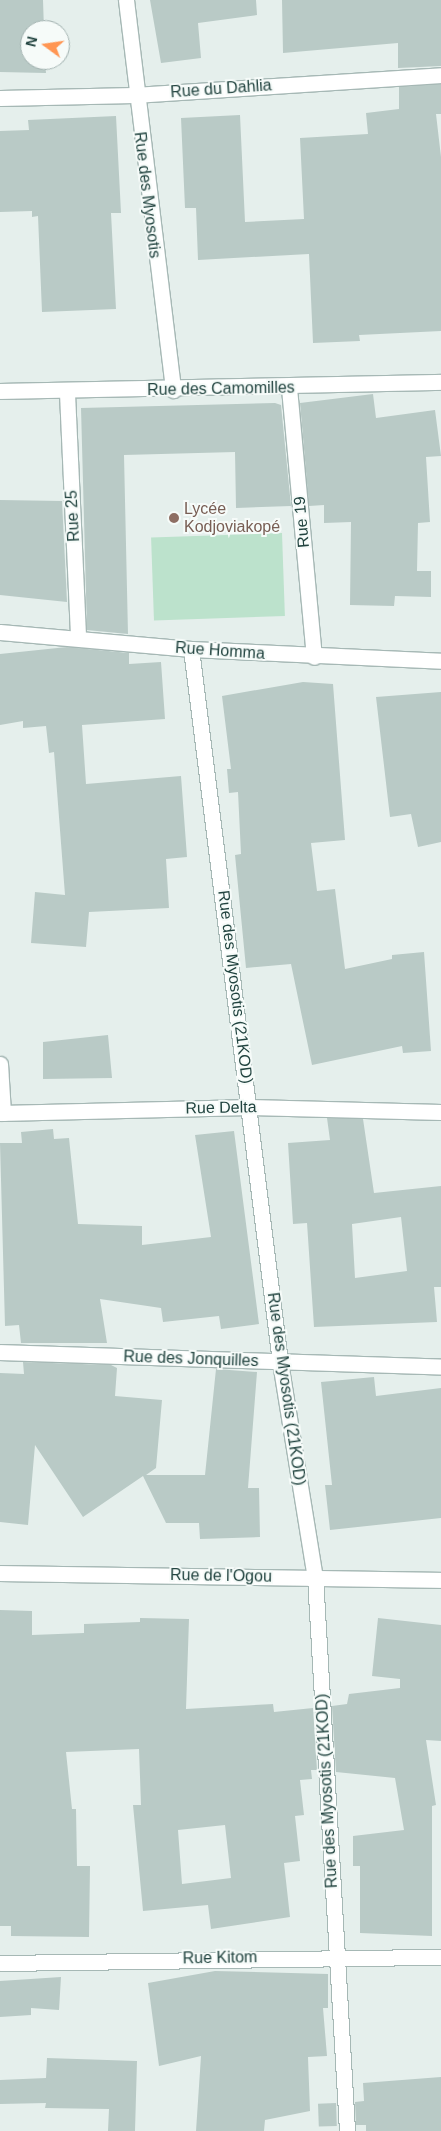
<!DOCTYPE html>
<html>
<head>
<meta charset="utf-8">
<style>
  body { margin:0 }
  #map { position:relative; width:441px; height:2131px; overflow:hidden; background:#e5efec; font-family:Arial,sans-serif }
  div>[style] { position:absolute }
  .green>* { inset:0; background:#bce2cc; transform-origin:0 0 }
  .building>* { inset:0; background:#b9cac6; transform-origin:0 0 }
  .roads { filter:drop-shadow(1px 0 #a6b8b5) drop-shadow(-1px 0 #a6b8b5) drop-shadow(0 1px #a6b8b5) drop-shadow(0 -1px #a6b8b5) }
  .minor>* { height:15px; margin:-7.5px; padding:0 7.5px; transform-origin:7.5px; border-radius:7.5px; background:#fff }
  .dots>* { width:14px; height:14px; translate:-50% -50%; box-sizing:border-box; border:2px solid #f6fbf9; border-radius:50% }
  span { translate:-50% -50%; white-space:nowrap; text-align:center; line-height:1.15; -webkit-text-stroke:4px #f6fbf9; paint-order:stroke }
  .street-label { font-size:16px; color:#21433f }
  .education-label { font-size:16px; color:#785e54 }
  .left { translate:0 -50%; text-align:left }
  .north { position:absolute; left:20px; top:20px; width:50px; height:50px; box-sizing:border-box; background:#f6fbf9; border:1px solid #a1b1af; border-radius:50%; rotate:284deg; font-size:14px; font-weight:700; line-height:20px; text-align:center; color:#21433f }
  .north::after { content:''; display:block; margin:auto; width:18px; height:22px; background:#ff9653; clip-path:polygon(50% 0,100% 100%,50% 72%,0 100%) }
</style>
</head>
<body>
<div id="map">
  <div class="green">
    <i style="left:282px;top:533px;width:83px;height:131px;rotate:88deg"></i>
  </div>
  <div class="building">
    <i style="clip-path:polygon(0 0,43px 0,44px 30px,30px 30px,30px 60px,45px 60px,46px 73px,0 72px)"></i>
    <i style="clip-path:polygon(150px 0,256px 0,257px 15px,198px 23px,201px 58px,161px 63px)"></i>
    <i style="clip-path:polygon(282px 0,441px 0,441px 66px,398px 68px,398px 43px,283px 53px)"></i>
    <i style="clip-path:polygon(441px 84px,441px 114px,436px 114px,441px 157px,441px 331px,359px 335px,360px 341px,313px 343px,309px 254px,198px 260px,196px 208px,185px 208px,181px 118px,240px 115px,245px 222px,304px 219px,300px 138px,368px 134px,366px 113px,399px 109px,399px 87px)"></i>
    <i style="clip-path:polygon(116px 116px,121px 213px,111px 213px,116px 309px,42px 312px,38px 216px,32px 217px,32px 211px,0 212px,0 131px,29px 130px,28px 120px)"></i>
    <i style="clip-path:polygon(373px 394px,376px 418px,435px 410px,441px 456px,426px 457px,430px 522px,418px 523px,417px 571px,431px 571px,431px 597px,395px 596px,394px 606px,350px 605px,351px 522px,324px 523px,324px 505px,309px 506px,300px 403px)"></i>
    <i style="clip-path:polygon(275px 403px,281px 405px,291px 506px,236px 508px,235px 452px,124px 455px,128px 634px,87px 630px,81px 408px)"></i>
    <i style="clip-path:polygon(0 500px,62px 501px,67px 602px,0 595px)"></i>
    <i style="clip-path:polygon(67px 647px,129px 653px,129px 664px,161px 662px,165px 719px,82px 725px,86px 784px,181px 776px,187px 857px,166px 859px,169px 908px,89px 912px,86px 947px,31px 943px,35px 892px,65px 895px,54px 752px,49px 753px,46px 726px,23px 728px,23px 721px,0 725px,0 654px)"></i>
    <i style="clip-path:polygon(303px 682px,333px 684px,345px 840px,311px 843px,317px 891px,335px 889px,345px 969px,392px 959px,392px 955px,424px 952px,431px 1051px,403px 1053px,402px 1046px,312px 1065px,291px 964px,246px 968px,235px 855px,241px 854px,238px 792px,229px 793px,227px 769px,231px 769px,222px 696px)"></i>
    <i style="clip-path:polygon(441px 692px,441px 842px,418px 847px,411px 814px,390px 817px,376px 697px)"></i>
    <i style="clip-path:polygon(108px 1035px,112px 1078px,43px 1079px,43px 1042px)"></i>
    <i style="clip-path:polygon(evenodd,327px 1118px,363px 1119px,374px 1193px,441px 1186px,441px 1287px,434px 1287px,437px 1322px,314px 1327px,307px 1223px,293px 1224px,288px 1143px,330px 1140px,327px 1118px,401px 1217px,407px 1271px,355px 1278px,352px 1224px,401px 1217px)"></i>
    <i style="clip-path:polygon(53px 1129px,54px 1139px,69px 1138px,78px 1224px,142px 1226px,142px 1245px,211px 1237px,195px 1135px,234px 1131px,259px 1324px,221px 1329px,219px 1316px,163px 1322px,161px 1308px,100px 1299px,107px 1343px,21px 1343px,19px 1325px,5px 1326px,0 1143px,22px 1143px,21px 1132px)"></i>
    <i style="clip-path:polygon(23px 1362px,111px 1365px,117px 1368px,115px 1396px,162px 1400px,156px 1468px,146px 1475px,205px 1475px,216px 1369px,257px 1372px,248px 1488px,259px 1488px,260px 1537px,200px 1539px,199px 1523px,166px 1523px,143px 1476px,83px 1517px,35px 1445px,28px 1525px,0 1522px,0 1373px,24px 1374px)"></i>
    <i style="clip-path:polygon(374px 1377px,376px 1396px,441px 1388px,441px 1518px,330px 1530px,325px 1485px,332px 1485px,321px 1382px)"></i>
    <i style="clip-path:polygon(evenodd,0 1610px,32px 1611px,32px 1635px,84px 1633px,84px 1624px,140px 1622px,140px 1618px,189px 1619px,186px 1709px,273px 1704px,274px 1712px,313px 1708px,317px 1770px,311px 1770px,312px 1779px,300px 1780px,304px 1815px,295px 1816px,300px 1861px,284px 1863px,290px 1917px,211px 1929px,208px 1905px,143px 1911px,133px 1805px,141px 1805px,139px 1749px,66px 1752px,72px 1809px,76px 1809px,77px 1866px,90px 1866px,89px 1937px,11px 1936px,11px 1926px,0 1926px,0 1610px,225px 1825px,231px 1878px,182px 1884px,178px 1830px,225px 1825px)"></i>
    <i style="clip-path:polygon(378px 1618px,441px 1625px,441px 1741px,426px 1740px,436px 1805px,432px 1806px,432px 1936px,360px 1933px,360px 1866px,353px 1866px,353px 1836px,404px 1830px,395px 1778px,336px 1772px,332px 1706px,347px 1704px,349px 1694px,400px 1688px,400px 1679px,372px 1676px)"></i>
    <i style="clip-path:polygon(215px 1971px,328px 1974px,328px 2008px,323px 2008px,327px 2056px,308px 2057px,310px 2111px,265px 2120px,264px 2131px,196px 2131px,201px 2056px,159px 2066px,148px 1983px)"></i>
    <i style="clip-path:polygon(61px 1977px,59px 2010px,31px 2008px,31px 2015px,0 2017px,0 1981px)"></i>
    <i style="clip-path:polygon(47px 2058px,137px 2061px,135px 2131px,108px 2131px,109px 2109px,45px 2108px,46px 2103px,0 2104px,0 2080px,46px 2078px)"></i>
    <i style="clip-path:polygon(441px 2077px,441px 2131px,366px 2131px,366px 2125px,356px 2125px,355px 2102px,364px 2101px,363px 2083px)"></i>
    <i style="left:336px;top:2103px;width:23px;height:18px;rotate:88deg"></i>
  </div>
  <div class="roads">
    <div class="minor">
      <i style="left:126px;top:0;width:393px;rotate:83.1deg"></i>
      <i style="left:0;top:98px;width:134px;rotate:-1.3deg"></i>
      <i style="left:134px;top:95px;width:308px;rotate:-3.7deg"></i>
      <i style="left:289px;top:388px;width:270px;rotate:84.7deg"></i>
      <i style="left:0;top:391px;width:441px;rotate:-1.2deg"></i>
      <i style="left:67px;top:393px;width:245px;rotate:87.4deg"></i>
      <i style="left:0;top:632px;width:192px;rotate:5.1deg"></i>
      <i style="left:191px;top:649px;width:250px;rotate:2.7deg"></i>
      <i style="left:191px;top:649px;width:719px;rotate:82.88deg"></i>
      <i style="left:280px;top:1362px;width:218px;rotate:80.8deg"></i>
      <i style="left:315px;top:1577px;width:555px;rotate:86.69deg"></i>
      <i style="left:0;top:1064px;width:49px;rotate:86.5deg"></i>
      <i style="left:0;top:1113px;width:250px;rotate:-1.4deg"></i>
      <i style="left:250px;top:1107px;width:191px;rotate:1.5deg"></i>
      <i style="left:0;top:1352px;width:441px;rotate:1.9deg"></i>
      <i style="left:0;top:1573px;width:441px;rotate:0.9deg"></i>
      <i style="left:0;top:1963px;width:441px;rotate:-0.8deg"></i>
    </div>
  </div>
  <div class="dots">
    <i style="left:174px;top:518px;background:#8d6e63"></i>
  </div>
  <div class="street-label">
    <span style="left:221px;top:89px;rotate:-4deg">Rue du Dahlia</span>
    <span style="left:147px;top:195px;rotate:83deg">Rue des Myosotis</span>
    <span style="left:221px;top:389px;rotate:-1deg">Rue des Camomilles</span>
    <span style="left:73px;top:516px;rotate:-93deg">Rue 25</span>
    <span style="left:302px;top:522px;rotate:-95deg">Rue 19</span>
    <span style="left:220px;top:651px;rotate:4deg">Rue Homma</span>
    <span style="left:235px;top:987px;rotate:83deg">Rue des Myosotis (21KOD)</span>
    <span style="left:221px;top:1108px;rotate:-1deg">Rue Delta</span>
    <span style="left:191px;top:1359px;rotate:2deg">Rue des Jonquilles</span>
    <span style="left:286px;top:1389px;rotate:82deg">Rue des Myosotis (21KOD)</span>
    <span style="left:221px;top:1576px;rotate:1deg">Rue de l'Ogou</span>
    <span style="left:327px;top:1791px;rotate:-93deg">Rue des Myosotis (21KOD)</span>
    <span style="left:220px;top:1958px;rotate:-1deg">Rue Kitom</span>
  </div>
  <div class="education-label">
    <span class="left" style="left:184px;top:518px">Lycée<br>Kodjoviakopé</span>
  </div>
  <div class="north">N</div>
</div>
</body>
</html>
